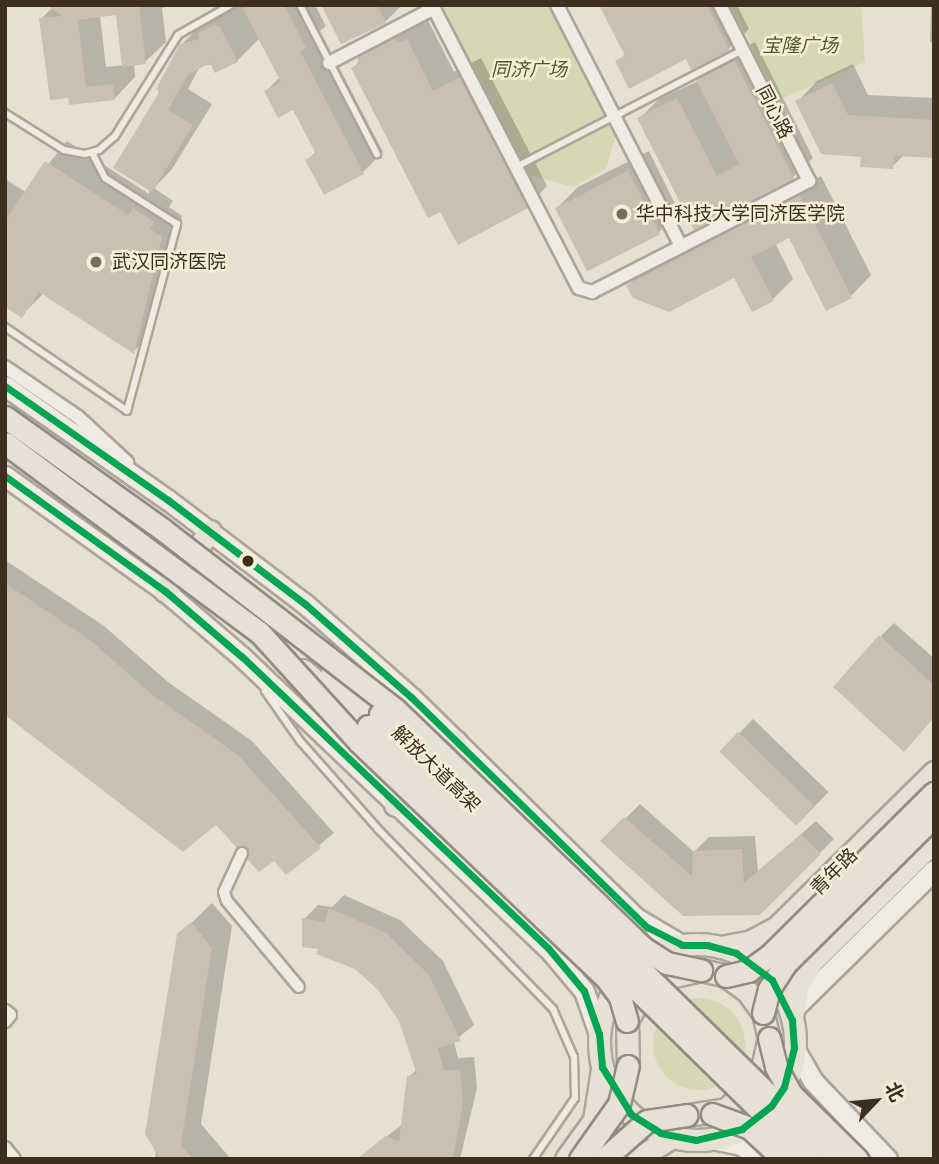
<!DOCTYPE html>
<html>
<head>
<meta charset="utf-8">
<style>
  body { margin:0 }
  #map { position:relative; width:939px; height:1164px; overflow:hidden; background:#e7e0d1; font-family:Lora,"Noto Sans SC",serif }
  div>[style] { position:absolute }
  .green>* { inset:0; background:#d6d7b3 }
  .round { border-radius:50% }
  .shadow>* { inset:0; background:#0003; transform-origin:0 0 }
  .building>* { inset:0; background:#cbbfb2; transform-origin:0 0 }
  .roads { filter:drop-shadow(2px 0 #ada599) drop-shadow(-2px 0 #ada599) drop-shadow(0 2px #ada599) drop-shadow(0 -2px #ada599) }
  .service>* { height:6px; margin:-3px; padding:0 3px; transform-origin:3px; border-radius:3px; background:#efebe3 }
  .pedestrian>* { height:10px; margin:-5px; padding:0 5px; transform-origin:5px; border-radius:5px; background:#efebe3 }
  .minor>* { height:12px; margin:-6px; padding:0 6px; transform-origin:6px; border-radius:6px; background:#efebe3 }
  .secondary>* { height:19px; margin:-9.5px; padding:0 9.5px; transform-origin:9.5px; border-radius:9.5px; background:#efebe3 }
  .primary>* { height:21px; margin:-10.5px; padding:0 10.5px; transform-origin:10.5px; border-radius:10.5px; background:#e6e1d4 }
  .primary>.ring { margin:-10.5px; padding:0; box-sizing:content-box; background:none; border:21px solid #e6e1d4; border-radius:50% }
  .bridges { filter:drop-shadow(2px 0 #928b80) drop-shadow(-2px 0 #928b80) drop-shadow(0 2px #928b80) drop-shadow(0 -2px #928b80) }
  .primary-bridge>* { height:21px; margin:-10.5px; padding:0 10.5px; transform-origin:10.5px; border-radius:10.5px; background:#e6e1d4 }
  .bus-1>* { height:7px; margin:-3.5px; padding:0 3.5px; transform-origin:3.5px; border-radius:3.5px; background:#00a651 }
  .dots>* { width:19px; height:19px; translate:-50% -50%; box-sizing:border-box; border:4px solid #f7eed8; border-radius:50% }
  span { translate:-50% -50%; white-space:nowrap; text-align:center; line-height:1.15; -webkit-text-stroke:5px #f7eed8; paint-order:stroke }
  .park-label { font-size:19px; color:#4d5a26; font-style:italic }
  .street-label { font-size:19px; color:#3d2e20 }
  .poi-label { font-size:19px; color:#3d2e20 }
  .left { translate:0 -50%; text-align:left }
  .frame { position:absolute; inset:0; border:7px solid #3d2e20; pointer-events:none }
  .north { position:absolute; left:841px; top:1066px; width:70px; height:70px; -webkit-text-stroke:5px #f7eed8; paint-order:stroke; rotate:64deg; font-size:19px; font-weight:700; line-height:28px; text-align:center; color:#3d2e20 }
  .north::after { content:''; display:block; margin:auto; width:24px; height:32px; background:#3d2e20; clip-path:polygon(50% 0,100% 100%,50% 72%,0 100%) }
</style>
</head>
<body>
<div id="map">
  <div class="green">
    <i style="clip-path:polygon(441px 5px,550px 5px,616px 134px,606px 169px,572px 187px,529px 175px)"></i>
    <i style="clip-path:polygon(731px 5px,861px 5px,865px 62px,779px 100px)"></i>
    <i class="round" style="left:653px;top:998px;width:92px;height:92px"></i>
  </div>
  <div class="shadow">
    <i style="clip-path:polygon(evenodd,50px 5px,174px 5px,162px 8px,166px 42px,145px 62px,134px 64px,135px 77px,115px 98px,71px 103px,41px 19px,53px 7px,50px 5px,118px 13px,124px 65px,106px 67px,100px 16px,118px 13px)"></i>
    <i style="clip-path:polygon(241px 5px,315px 5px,326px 26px,320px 31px,383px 152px,363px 172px,307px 160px,317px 151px,294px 108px,266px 91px,280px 77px,259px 39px,237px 61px,200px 66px,188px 89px,212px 104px,172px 169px,154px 188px,173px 201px,169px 207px,182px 216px,154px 331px,133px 352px,44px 293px,21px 316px,5px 305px,5px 179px,26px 192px,67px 141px,149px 194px,159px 88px,184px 42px,205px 21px)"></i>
    <i style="clip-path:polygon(323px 5px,402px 5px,385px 22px,342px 42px)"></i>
    <i style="clip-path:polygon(601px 5px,737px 5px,749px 29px,728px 49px,617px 62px,626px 53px)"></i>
    <i style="clip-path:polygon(931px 5px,934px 5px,934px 42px,930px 42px)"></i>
    <i style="clip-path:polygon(416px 19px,420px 24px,428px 20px,454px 72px,481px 58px,547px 186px,527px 207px,441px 209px,353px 68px,380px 38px)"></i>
    <i style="clip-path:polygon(755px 42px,813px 158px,793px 177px,695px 228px,640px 118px,659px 99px,698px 81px,718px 61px)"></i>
    <i style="clip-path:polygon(853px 64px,868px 95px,934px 98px,934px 156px,905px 154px,892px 167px,862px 156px,797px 102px,817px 81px)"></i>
    <i style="clip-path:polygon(649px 151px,679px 212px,659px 232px,557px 208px,578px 187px)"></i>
    <i style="clip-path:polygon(821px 176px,871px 275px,851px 296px,790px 235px,775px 243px,793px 279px,773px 299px,735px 275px,628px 286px,649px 265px)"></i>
    <i style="clip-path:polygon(5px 560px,104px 626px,168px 682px,252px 741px,334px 833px,286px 873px,274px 859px,216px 823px,5px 713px)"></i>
    <i style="clip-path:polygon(894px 623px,934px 658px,934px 717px,881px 636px)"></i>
    <i style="left:753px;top:719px;width:105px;height:45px;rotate:44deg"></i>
    <i style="clip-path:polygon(640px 804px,694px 852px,709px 837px,755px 836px,758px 872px,816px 821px,834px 839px,759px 913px,603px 841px)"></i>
    <i style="clip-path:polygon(344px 895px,400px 920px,443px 961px,474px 1025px,454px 1041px,458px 1058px,474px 1057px,477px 1088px,460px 1159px,357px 1159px,403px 1124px,409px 1077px,417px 1069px,401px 1020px,380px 989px,356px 967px,320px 947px,304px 919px,318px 905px,332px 907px)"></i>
    <i style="clip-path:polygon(212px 903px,232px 926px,201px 1124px,231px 1159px,155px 1159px,179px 935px)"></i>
  </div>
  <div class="building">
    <i style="clip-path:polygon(46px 5px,139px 5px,146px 64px,122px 67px,116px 15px,78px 20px,86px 87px,113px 84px,115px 100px,69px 105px,68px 98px,50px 100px,39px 18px,63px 16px)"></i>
    <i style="clip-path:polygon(250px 5px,284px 5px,306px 48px,300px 51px,364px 174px,324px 195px,305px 160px,316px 154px,293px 110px,278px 118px,264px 91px,281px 82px,243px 9px)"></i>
    <i style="clip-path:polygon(321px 5px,377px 5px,386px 23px,341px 44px)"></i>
    <i style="clip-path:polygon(599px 5px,707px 5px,730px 51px,691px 70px,686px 59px,629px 89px,615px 61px,625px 56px)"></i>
    <i style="clip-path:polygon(214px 25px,220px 27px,238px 62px,215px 73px,210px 63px,188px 74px,168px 110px,193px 125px,152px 192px,113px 168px,160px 91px,156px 89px,180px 44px,200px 39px,198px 33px)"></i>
    <i style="clip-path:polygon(394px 39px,399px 43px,407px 39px,433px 91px,460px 77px,528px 208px,458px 245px,440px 212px,428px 218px,351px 68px,359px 63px,357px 58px)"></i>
    <i style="clip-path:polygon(735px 61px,794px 179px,694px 230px,637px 118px,677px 98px,717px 176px,739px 164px,696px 80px)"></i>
    <i style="clip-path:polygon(832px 83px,848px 115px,934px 120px,934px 158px,894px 156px,893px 169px,860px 167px,861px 157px,821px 154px,795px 101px)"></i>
    <i style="clip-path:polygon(45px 161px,128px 215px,133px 208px,154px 222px,150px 229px,162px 237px,134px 354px,39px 292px,22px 318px,5px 307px,5px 221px)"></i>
    <i style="left:628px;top:171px;width:71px;height:82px;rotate:63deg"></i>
    <i style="clip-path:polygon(800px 195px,852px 298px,826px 311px,789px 238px,751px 257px,774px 301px,752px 312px,734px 278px,669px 312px,633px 298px,626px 285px)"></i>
    <i style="clip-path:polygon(5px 583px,90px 640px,154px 696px,238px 755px,321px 848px,286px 875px,274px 861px,259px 872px,247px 859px,248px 848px,237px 848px,216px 825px,183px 852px,5px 715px)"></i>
    <i style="clip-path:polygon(879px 635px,934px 685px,934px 718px,904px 752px,833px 687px)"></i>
    <i style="left:738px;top:732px;width:107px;height:27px;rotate:44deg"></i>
    <i style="clip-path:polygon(624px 817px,692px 876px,693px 851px,742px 849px,744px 883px,801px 834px,821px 854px,760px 915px,683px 916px,600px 841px)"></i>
    <i style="clip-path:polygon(329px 908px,386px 933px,429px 975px,461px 1041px,438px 1048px,444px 1071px,460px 1070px,463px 1103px,453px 1159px,358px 1159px,385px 1136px,399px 1141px,407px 1076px,417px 1075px,399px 1021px,378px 990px,355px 969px,316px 954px,318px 949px,302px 947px,302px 918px,325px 922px)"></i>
    <i style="clip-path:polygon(191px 922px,212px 948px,181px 1145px,193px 1159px,160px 1159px,145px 1134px,177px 934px)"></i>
  </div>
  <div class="roads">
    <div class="service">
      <i style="left:300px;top:5px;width:168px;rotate:62.7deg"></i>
      <i style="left:5px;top:113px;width:70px;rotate:32.1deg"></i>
      <i style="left:64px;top:150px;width:21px;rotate:11deg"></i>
      <i style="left:85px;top:154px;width:15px;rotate:-16deg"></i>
      <i style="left:99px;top:150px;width:21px;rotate:-41deg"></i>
      <i style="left:115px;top:136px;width:119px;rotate:-58deg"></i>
      <i style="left:178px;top:35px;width:61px;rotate:-29.5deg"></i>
      <i style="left:516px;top:167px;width:255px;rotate:-27.3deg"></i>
      <i style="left:5px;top:327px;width:148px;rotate:34.5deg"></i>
      <i style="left:127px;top:411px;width:194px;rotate:-75deg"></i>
      <i style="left:177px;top:224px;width:85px;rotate:-147.4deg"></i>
      <i style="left:105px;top:178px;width:28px;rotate:-117deg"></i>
      <i style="left:265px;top:691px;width:61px;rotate:55deg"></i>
      <i style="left:300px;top:741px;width:118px;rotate:48.4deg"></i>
      <i style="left:378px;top:829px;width:251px;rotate:45.8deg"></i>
      <i style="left:553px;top:1009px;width:52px;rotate:66.4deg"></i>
      <i style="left:574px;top:1057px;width:41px;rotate:88.6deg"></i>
      <i style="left:575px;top:1098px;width:74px;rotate:124.5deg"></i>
    </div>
    <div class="pedestrian">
      <i style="left:242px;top:853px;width:43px;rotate:114.8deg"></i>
      <i style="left:224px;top:892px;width:9px;rotate:72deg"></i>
      <i style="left:227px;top:901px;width:112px;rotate:50.1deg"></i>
    </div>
    <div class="minor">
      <i style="left:432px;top:5px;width:319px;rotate:62.6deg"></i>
      <i style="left:579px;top:288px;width:14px;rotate:17deg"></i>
      <i style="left:592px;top:292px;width:244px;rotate:-27.1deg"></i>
      <i style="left:809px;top:181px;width:197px;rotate:-116.8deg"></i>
      <i style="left:557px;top:5px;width:271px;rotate:62.8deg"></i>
      <i style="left:329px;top:63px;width:119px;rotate:-27.6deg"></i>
      <i style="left:5px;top:367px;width:88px;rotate:34.4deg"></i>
      <i style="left:78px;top:417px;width:67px;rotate:42.6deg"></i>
      <i style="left:5px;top:1011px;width:6px;rotate:39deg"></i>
      <i style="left:10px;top:1015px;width:8px;rotate:130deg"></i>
      <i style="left:5px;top:1148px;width:14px;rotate:51deg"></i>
    </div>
    <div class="secondary">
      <i style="left:5px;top:386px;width:199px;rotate:35deg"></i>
      <i style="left:168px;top:500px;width:172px;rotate:37.2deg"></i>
      <i style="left:305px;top:604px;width:141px;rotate:41.3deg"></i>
      <i style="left:411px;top:697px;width:315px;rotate:44.5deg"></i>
      <i style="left:636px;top:918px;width:53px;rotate:30.4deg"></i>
      <i style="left:5px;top:476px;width:197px;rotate:35.7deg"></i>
      <i style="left:165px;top:591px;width:101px;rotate:40.6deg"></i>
      <i style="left:242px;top:657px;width:422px;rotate:43.6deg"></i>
      <i style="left:548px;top:948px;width:56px;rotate:50.1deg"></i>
      <i style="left:584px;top:991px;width:46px;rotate:70.8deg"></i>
      <i style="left:793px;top:1009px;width:198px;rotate:-44.6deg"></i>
      <i style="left:794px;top:1048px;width:38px;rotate:60deg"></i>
      <i style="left:813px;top:1081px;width:108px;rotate:46.5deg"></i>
      <i style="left:711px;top:1139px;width:31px;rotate:11deg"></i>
      <i style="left:741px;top:1145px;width:25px;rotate:34deg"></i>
    </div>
    <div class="primary">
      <i style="left:165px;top:591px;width:75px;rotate:-53.1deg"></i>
      <i style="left:303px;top:670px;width:86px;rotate:40.7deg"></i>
      <i style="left:332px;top:671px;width:64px;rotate:41.9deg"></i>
      <i style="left:395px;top:805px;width:88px;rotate:-46.4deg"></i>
      <i class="ring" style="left:599px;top:944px;width:175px;height:175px"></i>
      <i style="left:720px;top:947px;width:29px;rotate:-10deg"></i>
      <i style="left:749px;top:942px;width:32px;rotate:-28deg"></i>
      <i style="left:777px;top:927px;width:221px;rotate:-44.6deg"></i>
      <i style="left:792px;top:1017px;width:34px;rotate:-80deg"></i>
      <i style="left:798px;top:984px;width:26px;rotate:-59deg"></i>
      <i style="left:811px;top:962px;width:173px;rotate:-44.5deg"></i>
      <i style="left:628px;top:1066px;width:45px;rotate:-91.3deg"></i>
      <i style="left:627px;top:1021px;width:27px;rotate:-62deg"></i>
      <i style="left:640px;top:997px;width:28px;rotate:-41deg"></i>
      <i style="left:661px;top:979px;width:41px;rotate:-12.7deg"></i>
      <i style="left:701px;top:970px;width:26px;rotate:13deg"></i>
      <i style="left:726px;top:976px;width:26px;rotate:36deg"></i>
      <i style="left:747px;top:991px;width:27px;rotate:54deg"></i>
      <i style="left:763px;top:1013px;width:26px;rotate:77deg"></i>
      <i style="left:769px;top:1038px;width:43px;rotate:103.4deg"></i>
      <i style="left:759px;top:1080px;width:44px;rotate:138.7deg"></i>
      <i style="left:726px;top:1109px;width:39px;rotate:171deg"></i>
      <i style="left:566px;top:1159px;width:48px;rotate:-54.3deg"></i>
      <i style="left:594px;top:1120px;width:52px;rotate:-81.1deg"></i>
      <i style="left:637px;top:1159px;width:41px;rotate:-32.2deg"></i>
    </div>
  </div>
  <div class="bridges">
    <div class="primary-bridge">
      <i style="left:5px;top:417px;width:193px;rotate:35.5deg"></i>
      <i style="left:162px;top:529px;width:294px;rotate:37.7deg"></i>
      <i style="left:395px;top:709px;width:343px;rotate:43.9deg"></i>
      <i style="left:642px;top:947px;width:30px;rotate:33deg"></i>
      <i style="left:667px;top:963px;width:35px;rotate:12deg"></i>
      <i style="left:5px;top:443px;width:317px;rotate:36.7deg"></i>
      <i style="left:259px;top:632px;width:149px;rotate:47.7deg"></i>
      <i style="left:359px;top:742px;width:343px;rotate:43.7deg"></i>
      <i style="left:607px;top:979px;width:22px;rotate:54deg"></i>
      <i style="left:620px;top:997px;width:25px;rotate:74deg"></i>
      <i style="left:380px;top:714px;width:636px;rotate:44.43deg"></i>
      <i style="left:368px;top:726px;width:619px;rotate:44.41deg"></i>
      <i style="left:726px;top:976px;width:23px;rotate:-13deg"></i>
      <i style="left:748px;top:971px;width:26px;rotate:-36deg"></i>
      <i style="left:769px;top:956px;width:232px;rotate:-44.7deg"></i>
      <i style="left:763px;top:1013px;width:25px;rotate:-76deg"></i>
      <i style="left:769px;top:989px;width:31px;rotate:-57deg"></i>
      <i style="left:786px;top:963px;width:209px;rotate:-44.8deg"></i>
      <i style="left:769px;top:1038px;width:30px;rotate:76deg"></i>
      <i style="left:776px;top:1067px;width:31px;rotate:61deg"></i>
      <i style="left:791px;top:1094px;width:93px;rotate:44.6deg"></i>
      <i style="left:712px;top:1114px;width:40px;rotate:20.2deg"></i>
      <i style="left:750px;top:1128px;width:45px;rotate:43.2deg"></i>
      <i style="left:580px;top:1159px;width:67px;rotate:-54.7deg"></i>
      <i style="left:619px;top:1104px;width:39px;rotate:-77deg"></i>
      <i style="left:604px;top:1159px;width:57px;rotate:-41.5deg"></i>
      <i style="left:647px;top:1121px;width:40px;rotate:-8.5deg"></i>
    </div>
  </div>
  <div class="bus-1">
    <i style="left:5px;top:386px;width:199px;rotate:35deg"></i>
    <i style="left:168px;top:500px;width:172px;rotate:37.2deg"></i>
    <i style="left:305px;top:604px;width:141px;rotate:41.3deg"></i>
    <i style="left:411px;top:697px;width:330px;rotate:44.3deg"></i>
    <i style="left:647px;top:927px;width:39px;rotate:27deg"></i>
    <i style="left:682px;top:945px;width:25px"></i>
    <i style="left:707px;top:945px;width:30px;rotate:15deg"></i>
    <i style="left:736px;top:953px;width:45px;rotate:36.9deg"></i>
    <i style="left:772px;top:980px;width:45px;rotate:63.4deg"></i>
    <i style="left:792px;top:1020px;width:28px;rotate:86deg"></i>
    <i style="left:794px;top:1048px;width:40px;rotate:104.4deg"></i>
    <i style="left:784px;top:1087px;width:23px;rotate:124deg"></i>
    <i style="left:771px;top:1106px;width:37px;rotate:142deg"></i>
    <i style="left:742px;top:1129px;width:47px;rotate:166.6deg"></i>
    <i style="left:696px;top:1140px;width:36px;rotate:-169deg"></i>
    <i style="left:661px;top:1133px;width:36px;rotate:-148deg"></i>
    <i style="left:631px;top:1114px;width:55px;rotate:-121.7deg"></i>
    <i style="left:602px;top:1067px;width:33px;rotate:-95deg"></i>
    <i style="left:599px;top:1034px;width:46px;rotate:-109.2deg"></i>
    <i style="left:584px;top:991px;width:56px;rotate:-129.9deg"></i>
    <i style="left:548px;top:948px;width:422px;rotate:-136.4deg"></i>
    <i style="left:242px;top:657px;width:101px;rotate:-139.4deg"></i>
    <i style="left:165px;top:591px;width:197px;rotate:-144.3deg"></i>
  </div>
  <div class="dots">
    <i style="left:622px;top:214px;background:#786c5e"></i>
    <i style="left:96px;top:262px;background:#786c5e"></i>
    <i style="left:248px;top:561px;background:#3d2e20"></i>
  </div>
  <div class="park-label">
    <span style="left:800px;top:46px">宝隆广场</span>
    <span style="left:529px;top:70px">同济广场</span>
  </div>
  <div class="street-label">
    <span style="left:774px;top:112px;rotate:63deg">同心路</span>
    <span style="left:436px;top:769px;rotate:44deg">解放大道高架</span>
    <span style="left:834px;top:872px;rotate:-45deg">青年路</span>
  </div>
  <div class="poi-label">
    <span class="left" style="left:636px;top:214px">华中科技大学同济医学院</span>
    <span class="left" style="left:112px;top:262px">武汉同济医院</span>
  </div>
  <div class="frame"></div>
  <div class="north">北</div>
</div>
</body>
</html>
